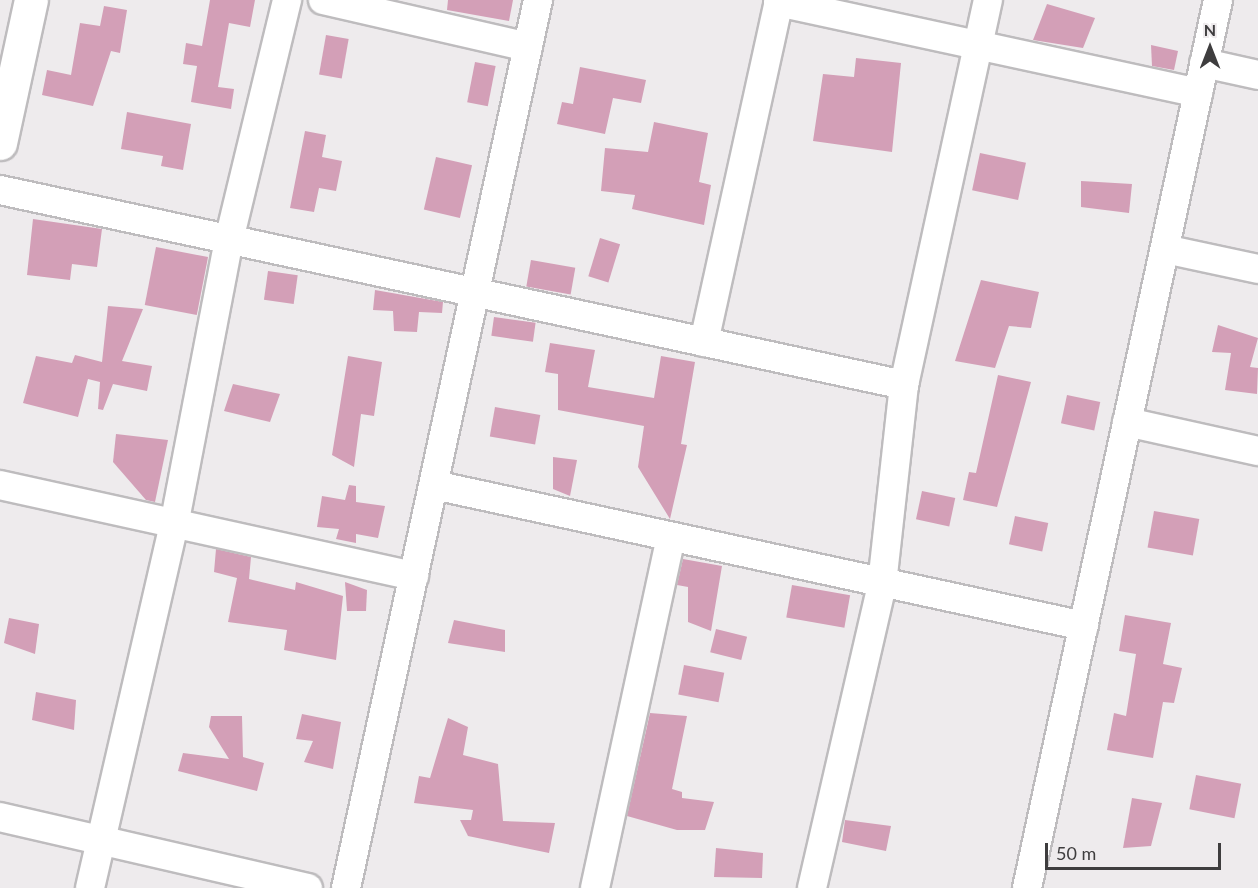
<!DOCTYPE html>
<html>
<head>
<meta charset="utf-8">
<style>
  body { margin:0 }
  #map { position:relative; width:1258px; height:888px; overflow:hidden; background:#eeebed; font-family:Lato,sans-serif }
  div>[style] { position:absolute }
  .building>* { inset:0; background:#d39fb7; transform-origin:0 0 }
  .roads { filter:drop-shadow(2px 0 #bebcbe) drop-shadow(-2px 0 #bebcbe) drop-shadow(0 2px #bebcbe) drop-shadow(0 -2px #bebcbe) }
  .street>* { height:28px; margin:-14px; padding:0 14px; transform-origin:14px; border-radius:14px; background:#fff }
  .secondary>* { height:33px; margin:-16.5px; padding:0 16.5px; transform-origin:16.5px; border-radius:16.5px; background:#fff }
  span { translate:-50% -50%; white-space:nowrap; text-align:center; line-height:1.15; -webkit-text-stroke:5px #eeebed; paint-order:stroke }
  .north { position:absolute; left:1180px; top:18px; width:60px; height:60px; -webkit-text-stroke:4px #eeebed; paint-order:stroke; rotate:0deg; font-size:16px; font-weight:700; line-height:24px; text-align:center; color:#3e3d3e }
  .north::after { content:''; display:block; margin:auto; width:21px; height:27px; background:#3e3d3e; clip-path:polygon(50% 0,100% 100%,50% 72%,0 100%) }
  .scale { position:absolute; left:1045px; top:843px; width:176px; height:27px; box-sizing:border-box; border:3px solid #3e3d3e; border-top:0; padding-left:8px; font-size:18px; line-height:21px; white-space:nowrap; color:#3e3d3e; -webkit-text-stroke:4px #eeebed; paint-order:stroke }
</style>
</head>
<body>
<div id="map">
  <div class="building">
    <i style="clip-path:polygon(210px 0,255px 0,250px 27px,229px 23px,218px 87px,234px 89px,231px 109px,191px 102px,197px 66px,183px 64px,186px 43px,202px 46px)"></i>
    <i style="clip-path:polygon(448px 0,513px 0,509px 21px,447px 10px)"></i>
    <i style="clip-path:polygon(1047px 4px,1095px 18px,1083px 48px,1033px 40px)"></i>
    <i style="clip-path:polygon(104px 6px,127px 10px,120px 53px,111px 51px,93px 106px,42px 95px,47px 70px,71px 75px,80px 23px,100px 26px)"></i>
    <i style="left:326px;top:35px;width:23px;height:40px;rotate:10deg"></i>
    <i style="clip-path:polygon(1151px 45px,1178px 51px,1174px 70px,1152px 66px)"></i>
    <i style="clip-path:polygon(856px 58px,901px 63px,892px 152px,813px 141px,823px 74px,854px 77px)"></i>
    <i style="left:475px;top:62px;width:21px;height:41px;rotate:11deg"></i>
    <i style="clip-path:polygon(580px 67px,646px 80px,641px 103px,613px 98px,605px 134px,557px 124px,562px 102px,573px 104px)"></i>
    <i style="clip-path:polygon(127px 112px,191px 124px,183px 170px,161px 166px,163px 156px,121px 149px)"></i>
    <i style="clip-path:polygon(654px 122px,708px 133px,699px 182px,711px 185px,704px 225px,632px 209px,635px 195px,601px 191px,605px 148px,648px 152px)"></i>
    <i style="clip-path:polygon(305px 131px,326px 135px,322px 157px,342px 161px,336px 191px,319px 188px,314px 212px,290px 208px)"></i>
    <i style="left:980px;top:153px;width:47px;height:38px;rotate:12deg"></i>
    <i style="left:436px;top:157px;width:37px;height:54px;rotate:13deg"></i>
    <i style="clip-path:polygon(1081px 181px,1132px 184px,1129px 213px,1081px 207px)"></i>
    <i style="clip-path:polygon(33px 219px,102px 229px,97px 267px,72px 264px,70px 280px,27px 275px)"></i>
    <i style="left:600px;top:238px;width:21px;height:40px;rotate:17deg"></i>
    <i style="left:156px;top:247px;width:53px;height:59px;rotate:11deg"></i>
    <i style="left:531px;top:260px;width:45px;height:27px;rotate:10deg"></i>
    <i style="left:268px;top:271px;width:30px;height:29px;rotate:8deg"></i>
    <i style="clip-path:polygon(981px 280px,1039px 292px,1031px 328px,1009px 326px,995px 368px,955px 361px)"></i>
    <i style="clip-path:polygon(375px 290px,443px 302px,442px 313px,419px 312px,417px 332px,394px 331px,393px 311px,373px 310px)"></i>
    <i style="clip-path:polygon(108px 306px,143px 309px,122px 361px,152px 366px,147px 391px,113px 384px,103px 410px,98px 409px,100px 382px,88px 379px,78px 417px,23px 403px,36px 356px,72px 363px,75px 355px,102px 362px)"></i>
    <i style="left:494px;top:317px;width:42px;height:19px;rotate:8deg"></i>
    <i style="clip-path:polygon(1218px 325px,1258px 338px,1250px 367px,1258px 368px,1257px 394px,1225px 390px,1231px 353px,1212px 352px)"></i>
    <i style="clip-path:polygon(550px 343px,595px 350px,588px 387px,654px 398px,661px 356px,695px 362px,681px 444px,687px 445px,670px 519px,638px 467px,644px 426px,558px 410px,558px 374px,545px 372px)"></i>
    <i style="clip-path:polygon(348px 356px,382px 362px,374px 416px,361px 414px,354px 467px,332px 455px)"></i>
    <i style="clip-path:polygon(998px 375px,1031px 382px,997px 507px,963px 500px,969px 472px,976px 473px)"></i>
    <i style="clip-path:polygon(233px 384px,280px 394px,270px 422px,224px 411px)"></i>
    <i style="left:1067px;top:395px;width:34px;height:29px;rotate:12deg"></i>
    <i style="left:495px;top:407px;width:46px;height:30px;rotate:10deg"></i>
    <i style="clip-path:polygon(116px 434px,168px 440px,155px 502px,146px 500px,113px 462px)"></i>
    <i style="clip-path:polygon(553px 457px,577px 460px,570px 496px,553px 489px)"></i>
    <i style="clip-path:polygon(349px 485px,356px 486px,356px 502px,385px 506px,378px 538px,356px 534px,356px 543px,336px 539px,339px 529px,317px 527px,322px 496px,345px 500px)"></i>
    <i style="left:922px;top:491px;width:34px;height:29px;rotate:12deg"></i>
    <i style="left:1154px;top:511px;width:46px;height:37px;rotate:10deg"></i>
    <i style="left:1015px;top:516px;width:34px;height:29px;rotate:12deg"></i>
    <i style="clip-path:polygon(216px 549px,251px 557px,249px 579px,295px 590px,296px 582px,343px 596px,336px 660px,284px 650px,287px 630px,228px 622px,237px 578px,214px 572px)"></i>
    <i style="clip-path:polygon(683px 559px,722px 566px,711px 631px,688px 622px,688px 587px,677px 585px)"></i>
    <i style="clip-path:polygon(345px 582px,367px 590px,366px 611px,347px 611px)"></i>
    <i style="left:792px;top:585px;width:59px;height:33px;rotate:10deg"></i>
    <i style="clip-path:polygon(1125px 615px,1171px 623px,1163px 664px,1182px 668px,1174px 703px,1163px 702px,1153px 758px,1107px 750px,1114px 713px,1126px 716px,1136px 654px,1119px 651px)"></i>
    <i style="clip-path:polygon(9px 618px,39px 624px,35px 654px,4px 643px)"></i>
    <i style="clip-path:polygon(454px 620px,505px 630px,505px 652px,448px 643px)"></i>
    <i style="left:716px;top:629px;width:32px;height:24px;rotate:14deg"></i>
    <i style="left:684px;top:665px;width:41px;height:30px;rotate:11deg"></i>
    <i style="clip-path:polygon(36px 692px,76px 700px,74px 730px,32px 720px)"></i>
    <i style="clip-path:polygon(650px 713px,687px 716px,672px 789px,682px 792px,682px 798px,714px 802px,705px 830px,677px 830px,627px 816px)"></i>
    <i style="clip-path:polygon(302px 714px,341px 722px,333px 769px,304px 762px,313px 741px,296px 739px)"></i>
    <i style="clip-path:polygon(211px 716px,242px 716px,243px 757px,264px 763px,257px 791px,178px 771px,183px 753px,229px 759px,209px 727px)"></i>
    <i style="clip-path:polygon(448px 718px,468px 727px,463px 755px,498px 764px,503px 821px,555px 823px,549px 853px,468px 836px,460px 820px,471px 820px,473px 810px,414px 803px,419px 776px,430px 778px)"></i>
    <i style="left:1196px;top:775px;width:46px;height:35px;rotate:11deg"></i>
    <i style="clip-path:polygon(1132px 798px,1162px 803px,1151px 846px,1123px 848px)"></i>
    <i style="clip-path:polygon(845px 820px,891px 826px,886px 851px,842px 842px)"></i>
    <i style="clip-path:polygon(716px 848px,763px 853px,762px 878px,714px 877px)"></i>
  </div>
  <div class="roads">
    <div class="street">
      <i style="left:323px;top:0;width:210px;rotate:12.9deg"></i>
      <i style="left:778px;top:2px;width:430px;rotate:12.2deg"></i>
      <i style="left:1204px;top:63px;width:55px;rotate:12.5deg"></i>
      <i style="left:0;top:190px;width:925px;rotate:12.17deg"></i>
      <i style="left:1165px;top:249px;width:95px;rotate:12.1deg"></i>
      <i style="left:704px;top:342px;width:350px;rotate:-77.6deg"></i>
      <i style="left:1127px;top:422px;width:134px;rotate:12.5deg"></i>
      <i style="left:0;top:485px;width:424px;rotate:12.4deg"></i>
      <i style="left:434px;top:485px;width:665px;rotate:12.24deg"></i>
      <i style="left:0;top:817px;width:316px;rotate:13deg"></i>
      <i style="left:90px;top:888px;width:378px;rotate:-77deg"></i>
      <i style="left:175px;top:520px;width:285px;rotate:-79.1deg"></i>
      <i style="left:229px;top:240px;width:247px;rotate:-76.4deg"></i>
      <i style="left:346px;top:888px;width:909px;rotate:-77.8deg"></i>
      <i style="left:595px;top:888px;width:359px;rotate:-77.8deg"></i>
      <i style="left:812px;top:888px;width:312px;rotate:-77deg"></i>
      <i style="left:882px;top:584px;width:200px;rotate:-83.7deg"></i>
      <i style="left:904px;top:385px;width:394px;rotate:-77.7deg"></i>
      <i style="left:1027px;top:888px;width:908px;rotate:-77.86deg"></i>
    </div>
    <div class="secondary">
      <i style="left:0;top:143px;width:146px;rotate:-77.8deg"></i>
    </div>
  </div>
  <div class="north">N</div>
  <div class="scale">50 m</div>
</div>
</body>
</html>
